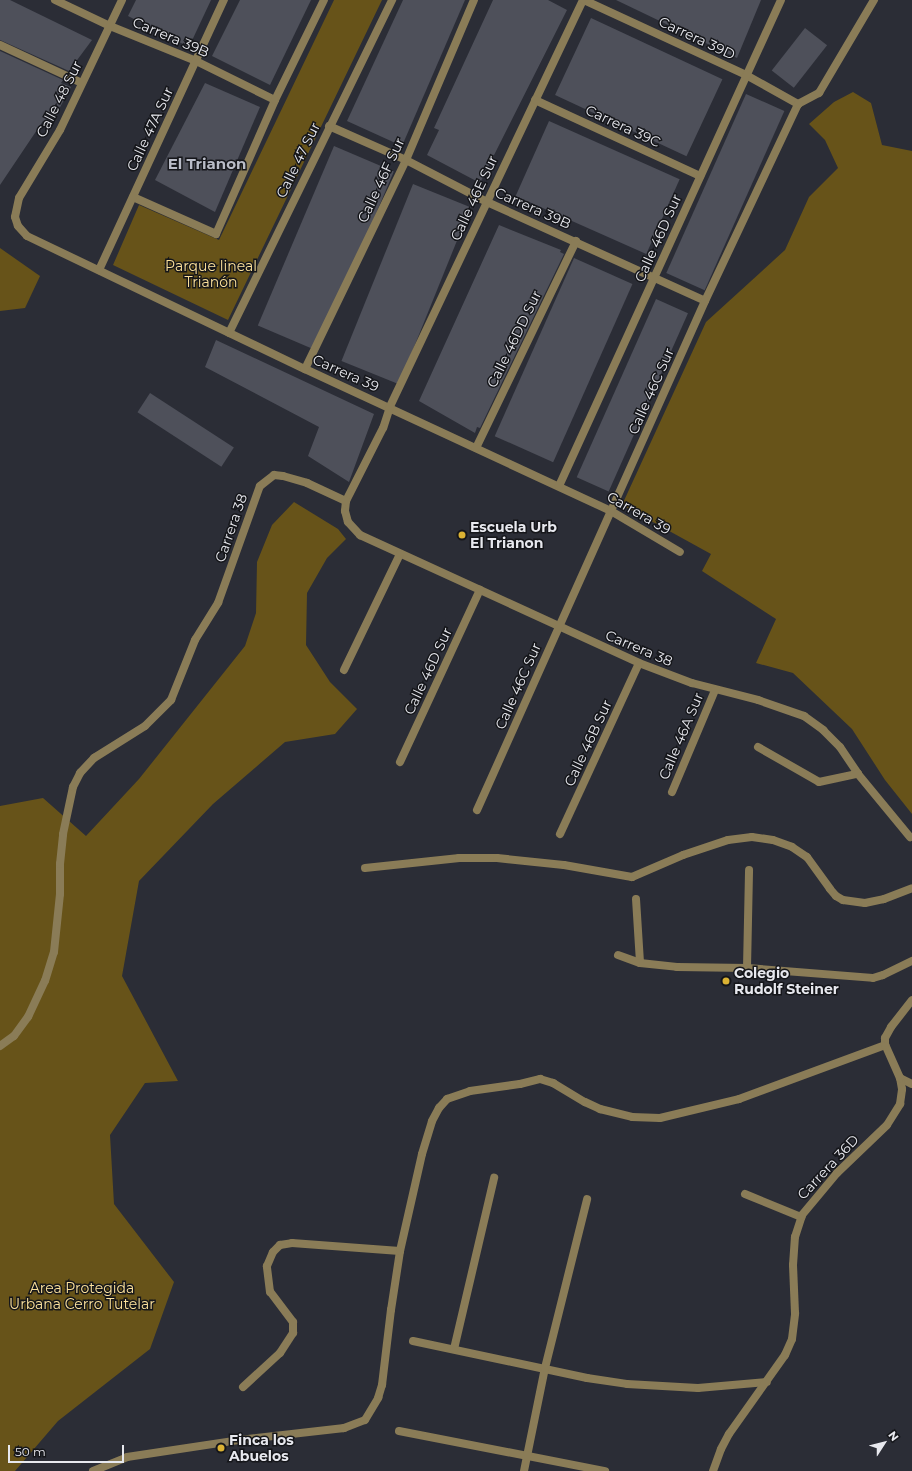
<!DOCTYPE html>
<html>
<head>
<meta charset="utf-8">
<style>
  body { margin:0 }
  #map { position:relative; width:912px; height:1471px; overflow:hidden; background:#2b2d36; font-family:Montserrat,sans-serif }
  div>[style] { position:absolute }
  .green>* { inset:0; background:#675319 }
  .building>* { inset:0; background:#4e505a; transform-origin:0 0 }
  .service>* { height:8px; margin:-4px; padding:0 4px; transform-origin:4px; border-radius:4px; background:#8a7c57 }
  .minor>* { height:8px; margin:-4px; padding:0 4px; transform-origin:4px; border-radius:4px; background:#8a7c57 }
  .dots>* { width:11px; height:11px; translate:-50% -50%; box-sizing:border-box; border:2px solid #15161a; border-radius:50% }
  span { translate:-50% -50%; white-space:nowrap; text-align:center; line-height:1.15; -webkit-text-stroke:3px #15161a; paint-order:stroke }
  .street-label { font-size:14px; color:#e7e8ee }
  .park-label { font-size:14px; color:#fde29c }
  .poi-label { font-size:14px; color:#e7e8ee; font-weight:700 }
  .left { translate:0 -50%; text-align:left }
  .neighbourhood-label { font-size:15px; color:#babdc8; font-weight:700 }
  .north { position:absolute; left:864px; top:1423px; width:40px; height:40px; -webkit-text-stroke:3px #15161a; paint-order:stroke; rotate:54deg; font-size:11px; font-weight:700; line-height:16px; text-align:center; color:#e7e8ee }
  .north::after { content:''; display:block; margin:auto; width:14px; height:18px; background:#e7e8ee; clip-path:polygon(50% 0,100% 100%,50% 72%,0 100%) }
  .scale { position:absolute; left:8px; top:1445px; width:116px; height:18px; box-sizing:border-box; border:2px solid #e7e8ee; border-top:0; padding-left:5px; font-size:12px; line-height:14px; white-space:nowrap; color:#e7e8ee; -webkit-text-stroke:3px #15161a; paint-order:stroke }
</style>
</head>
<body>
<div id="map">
  <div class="green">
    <i style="clip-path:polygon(334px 0,382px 0,228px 320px,113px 265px,139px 205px,219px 240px)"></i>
    <i style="clip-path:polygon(853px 92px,871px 103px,882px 145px,912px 151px,912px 814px,885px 780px,852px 729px,793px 673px,756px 663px,776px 619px,702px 571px,711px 554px,622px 505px,706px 322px,785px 250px,809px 197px,838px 168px,825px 140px,809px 124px,834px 102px)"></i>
    <i style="clip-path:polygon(0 248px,40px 276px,25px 308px,0 311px)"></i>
    <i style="clip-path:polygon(294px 502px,338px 529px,346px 539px,327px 558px,307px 593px,306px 645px,330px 682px,357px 709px,335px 734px,285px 742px,213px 804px,139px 881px,122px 976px,178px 1081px,145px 1083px,110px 1135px,114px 1204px,174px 1282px,150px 1349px,58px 1421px,15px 1471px,0 1471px,0 806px,43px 798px,86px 836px,139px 779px,245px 646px,256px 613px,257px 562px,272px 525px)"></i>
  </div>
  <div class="building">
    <i style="clip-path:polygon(0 0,10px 0,92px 40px,69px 71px,0 40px)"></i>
    <i style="clip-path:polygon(136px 0,211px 0,189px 47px,128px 16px)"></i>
    <i style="clip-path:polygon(240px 0,311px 0,270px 85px,212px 56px)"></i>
    <i style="clip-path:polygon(403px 0,465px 0,402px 146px,347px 121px)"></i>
    <i style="clip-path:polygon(493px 0,548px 0,567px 10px,480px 183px,427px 155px,439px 130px,434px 128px)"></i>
    <i style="clip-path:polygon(616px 0,761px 0,737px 58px)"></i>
    <i style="left:591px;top:18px;width:145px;height:85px;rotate:25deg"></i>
    <i style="left:805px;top:28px;width:28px;height:54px;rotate:38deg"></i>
    <i style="clip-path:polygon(0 51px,63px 80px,61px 83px,71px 87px,51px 124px,43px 121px,0 185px)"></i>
    <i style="clip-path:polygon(205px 83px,260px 107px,215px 212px,155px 180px)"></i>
    <i style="left:746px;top:94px;width:42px;height:196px;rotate:24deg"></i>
    <i style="left:549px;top:121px;width:143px;height:82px;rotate:24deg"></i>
    <i style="left:334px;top:146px;width:65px;height:195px;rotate:23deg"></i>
    <i style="left:413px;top:184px;width:62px;height:191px;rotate:22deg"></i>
    <i style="clip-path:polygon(499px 225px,561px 250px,560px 252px,564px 254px,480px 428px,477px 427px,475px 433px,419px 401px)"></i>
    <i style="left:574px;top:258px;width:64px;height:195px;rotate:24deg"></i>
    <i style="left:656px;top:299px;width:35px;height:195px;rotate:24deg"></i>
    <i style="clip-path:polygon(216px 340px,374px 414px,349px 482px,308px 456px,319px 427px,205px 367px)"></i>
    <i style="left:150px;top:393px;width:100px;height:23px;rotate:33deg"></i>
  </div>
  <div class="service">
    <i style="left:900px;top:1078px;width:13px;rotate:27deg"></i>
    <i style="left:745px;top:1194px;width:61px;rotate:22.3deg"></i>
    <i style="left:243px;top:1387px;width:50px;rotate:-42.6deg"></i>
    <i style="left:280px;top:1353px;width:24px;rotate:-57deg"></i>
    <i style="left:293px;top:1333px;width:11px;rotate:-90deg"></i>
    <i style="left:293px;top:1322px;width:38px;rotate:-127deg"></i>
    <i style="left:270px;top:1292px;width:26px;rotate:-97deg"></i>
    <i style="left:267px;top:1266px;width:15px;rotate:-67deg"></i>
    <i style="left:273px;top:1252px;width:10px;rotate:-45deg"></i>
    <i style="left:280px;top:1245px;width:12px;rotate:-9deg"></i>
    <i style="left:292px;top:1243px;width:108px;rotate:4.2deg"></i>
  </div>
  <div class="minor">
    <i style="left:55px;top:0;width:61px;rotate:25.3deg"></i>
    <i style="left:110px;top:26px;width:93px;rotate:22.1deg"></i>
    <i style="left:196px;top:61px;width:88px;rotate:26.3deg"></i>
    <i style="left:122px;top:0;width:144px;rotate:115.5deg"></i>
    <i style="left:60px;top:130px;width:79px;rotate:121.1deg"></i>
    <i style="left:19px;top:198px;width:19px;rotate:102deg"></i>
    <i style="left:15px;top:217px;width:9px;rotate:72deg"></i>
    <i style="left:18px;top:226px;width:13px;rotate:48deg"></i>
    <i style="left:27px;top:236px;width:308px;rotate:25.6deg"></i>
    <i style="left:305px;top:369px;width:337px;rotate:24.9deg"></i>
    <i style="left:611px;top:511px;width:80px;rotate:30.7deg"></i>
    <i style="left:583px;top:0;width:450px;rotate:115.4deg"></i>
    <i style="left:390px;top:407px;width:22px;rotate:108deg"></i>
    <i style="left:383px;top:428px;width:82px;rotate:116.9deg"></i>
    <i style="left:346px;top:501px;width:10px;rotate:96deg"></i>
    <i style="left:345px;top:511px;width:11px;rotate:75deg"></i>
    <i style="left:348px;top:522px;width:18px;rotate:47deg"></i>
    <i style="left:360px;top:535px;width:307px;rotate:24.6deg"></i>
    <i style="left:639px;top:663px;width:57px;rotate:20.7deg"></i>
    <i style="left:692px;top:683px;width:68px;rotate:14.4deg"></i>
    <i style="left:758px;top:700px;width:49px;rotate:19.2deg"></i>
    <i style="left:804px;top:716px;width:24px;rotate:36deg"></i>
    <i style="left:823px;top:730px;width:24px;rotate:45deg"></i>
    <i style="left:840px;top:747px;width:32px;rotate:56deg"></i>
    <i style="left:858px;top:774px;width:82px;rotate:50.5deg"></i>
    <i style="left:584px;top:0;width:179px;rotate:24.8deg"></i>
    <i style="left:746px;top:75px;width:60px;rotate:29.1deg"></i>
    <i style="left:0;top:45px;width:90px;rotate:24.9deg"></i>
    <i style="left:535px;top:100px;width:182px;rotate:24.7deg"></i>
    <i style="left:329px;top:126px;width:84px;rotate:23.8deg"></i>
    <i style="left:406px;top:160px;width:91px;rotate:27.4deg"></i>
    <i style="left:487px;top:202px;width:239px;rotate:24.4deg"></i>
    <i style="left:133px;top:197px;width:91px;rotate:24deg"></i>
    <i style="left:216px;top:234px;width:146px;rotate:-66.2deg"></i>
    <i style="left:275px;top:100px;width:111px;rotate:-63.9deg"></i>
    <i style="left:99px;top:270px;width:298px;rotate:-65.2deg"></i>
    <i style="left:229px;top:333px;width:371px;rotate:-63.9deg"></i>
    <i style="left:305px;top:369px;width:232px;rotate:-64.2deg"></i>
    <i style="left:406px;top:160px;width:174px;rotate:-67deg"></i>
    <i style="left:476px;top:448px;width:230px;rotate:-64.2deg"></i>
    <i style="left:559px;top:486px;width:534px;rotate:-65.45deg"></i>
    <i style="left:344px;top:670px;width:129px;rotate:-64.2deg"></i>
    <i style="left:758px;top:747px;width:70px;rotate:29.8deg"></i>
    <i style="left:819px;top:782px;width:40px;rotate:-12deg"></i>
    <i style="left:400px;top:762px;width:190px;rotate:-65.1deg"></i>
    <i style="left:672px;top:792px;width:111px;rotate:-67.1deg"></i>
    <i style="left:477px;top:810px;width:558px;rotate:-65.87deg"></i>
    <i style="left:705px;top:301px;width:218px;rotate:-64.7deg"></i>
    <i style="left:798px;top:104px;width:24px;rotate:-28deg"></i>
    <i style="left:819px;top:93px;width:108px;rotate:-59.4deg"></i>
    <i style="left:560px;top:834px;width:188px;rotate:-65.2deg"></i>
    <i style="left:365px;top:868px;width:95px;rotate:-6.1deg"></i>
    <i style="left:459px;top:858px;width:38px"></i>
    <i style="left:497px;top:858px;width:67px;rotate:6deg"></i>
    <i style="left:564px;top:865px;width:69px;rotate:10deg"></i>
    <i style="left:632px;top:877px;width:56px;rotate:-23.3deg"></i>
    <i style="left:683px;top:855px;width:47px;rotate:-18.4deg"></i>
    <i style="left:728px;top:840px;width:24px;rotate:-7deg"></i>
    <i style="left:752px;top:837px;width:21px;rotate:8deg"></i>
    <i style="left:773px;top:840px;width:20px;rotate:20deg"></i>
    <i style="left:792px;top:847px;width:18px;rotate:34deg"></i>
    <i style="left:807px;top:857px;width:39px;rotate:54deg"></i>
    <i style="left:830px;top:889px;width:9px;rotate:49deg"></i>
    <i style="left:836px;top:896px;width:8px;rotate:30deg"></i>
    <i style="left:843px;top:900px;width:22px;rotate:8deg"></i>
    <i style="left:865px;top:903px;width:19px;rotate:-12deg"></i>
    <i style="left:884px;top:899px;width:30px;rotate:-21deg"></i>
    <i style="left:636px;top:899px;width:64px;rotate:86.4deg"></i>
    <i style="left:618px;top:955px;width:23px;rotate:20deg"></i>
    <i style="left:640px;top:963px;width:37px;rotate:6deg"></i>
    <i style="left:677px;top:967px;width:70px;rotate:0.8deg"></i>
    <i style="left:747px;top:968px;width:126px;rotate:4.5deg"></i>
    <i style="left:873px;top:978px;width:10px;rotate:-17deg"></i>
    <i style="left:883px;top:975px;width:32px;rotate:-26deg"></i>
    <i style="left:747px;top:968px;width:98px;rotate:-88.8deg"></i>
    <i style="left:0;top:1046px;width:17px;rotate:-36deg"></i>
    <i style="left:14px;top:1036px;width:24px;rotate:-54deg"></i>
    <i style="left:28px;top:1017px;width:40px;rotate:-65deg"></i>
    <i style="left:45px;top:981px;width:30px;rotate:-73deg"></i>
    <i style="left:54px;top:952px;width:58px;rotate:-84.1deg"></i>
    <i style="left:60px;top:894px;width:30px;rotate:-90deg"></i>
    <i style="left:60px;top:864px;width:30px;rotate:-84deg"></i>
    <i style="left:63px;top:834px;width:48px;rotate:-78deg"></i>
    <i style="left:73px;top:787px;width:16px;rotate:-63deg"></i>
    <i style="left:80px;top:773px;width:21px;rotate:-47deg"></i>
    <i style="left:94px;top:758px;width:60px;rotate:-32.1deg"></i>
    <i style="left:145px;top:726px;width:37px;rotate:-45deg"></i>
    <i style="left:171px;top:700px;width:65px;rotate:-68.2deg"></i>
    <i style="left:195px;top:640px;width:44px;rotate:-58.1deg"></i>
    <i style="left:218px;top:603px;width:124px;rotate:-70.3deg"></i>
    <i style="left:260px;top:486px;width:18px;rotate:-38deg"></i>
    <i style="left:274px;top:475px;width:9px;rotate:6deg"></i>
    <i style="left:283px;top:476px;width:25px;rotate:16deg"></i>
    <i style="left:307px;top:483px;width:43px;rotate:24.8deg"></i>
    <i style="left:413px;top:1341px;width:178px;rotate:12deg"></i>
    <i style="left:587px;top:1378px;width:40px;rotate:8.5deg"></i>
    <i style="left:627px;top:1384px;width:71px;rotate:3.2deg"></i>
    <i style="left:698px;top:1388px;width:69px;rotate:-5deg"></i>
    <i style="left:454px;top:1349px;width:176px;rotate:-76.8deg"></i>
    <i style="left:399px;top:1431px;width:210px;rotate:11deg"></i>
    <i style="left:93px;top:1471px;width:37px;rotate:-22deg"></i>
    <i style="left:127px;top:1457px;width:113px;rotate:-8.6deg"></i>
    <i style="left:239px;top:1440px;width:106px;rotate:-6.5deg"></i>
    <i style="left:344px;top:1428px;width:22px;rotate:-21deg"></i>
    <i style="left:365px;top:1420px;width:26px;rotate:-59deg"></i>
    <i style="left:378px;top:1398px;width:14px;rotate:-73deg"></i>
    <i style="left:382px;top:1385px;width:76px;rotate:-83.2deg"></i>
    <i style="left:391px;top:1310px;width:60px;rotate:-81.3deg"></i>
    <i style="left:400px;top:1251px;width:99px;rotate:-77.2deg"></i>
    <i style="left:422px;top:1154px;width:34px;rotate:-73deg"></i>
    <i style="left:432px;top:1121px;width:15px;rotate:-62deg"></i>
    <i style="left:439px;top:1108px;width:12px;rotate:-48deg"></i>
    <i style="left:447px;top:1099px;width:24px;rotate:-19deg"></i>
    <i style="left:470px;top:1091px;width:50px;rotate:-8deg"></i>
    <i style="left:520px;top:1084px;width:21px;rotate:-14deg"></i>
    <i style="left:540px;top:1079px;width:14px;rotate:17deg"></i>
    <i style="left:553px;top:1083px;width:37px;rotate:31deg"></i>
    <i style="left:585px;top:1102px;width:17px;rotate:25deg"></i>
    <i style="left:600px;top:1109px;width:33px;rotate:14deg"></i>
    <i style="left:632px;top:1117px;width:28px;rotate:2deg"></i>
    <i style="left:660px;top:1118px;width:81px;rotate:-13.5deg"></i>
    <i style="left:739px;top:1099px;width:156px;rotate:-20.3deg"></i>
    <i style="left:524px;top:1471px;width:105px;rotate:-78.5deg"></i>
    <i style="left:545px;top:1368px;width:174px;rotate:-76deg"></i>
    <i style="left:713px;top:1471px;width:23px;rotate:-70deg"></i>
    <i style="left:721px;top:1449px;width:17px;rotate:-62deg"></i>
    <i style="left:729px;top:1434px;width:97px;rotate:-54.7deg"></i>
    <i style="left:785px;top:1355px;width:17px;rotate:-66deg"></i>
    <i style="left:792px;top:1339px;width:26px;rotate:-83deg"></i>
    <i style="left:795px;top:1313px;width:48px;rotate:-92.4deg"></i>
    <i style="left:793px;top:1265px;width:28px;rotate:-86deg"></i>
    <i style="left:795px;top:1237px;width:23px;rotate:-72deg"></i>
    <i style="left:802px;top:1215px;width:55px;rotate:-50.2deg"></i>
    <i style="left:837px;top:1173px;width:69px;rotate:-43.8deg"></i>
    <i style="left:887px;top:1125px;width:25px;rotate:-58deg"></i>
    <i style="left:900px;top:1104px;width:15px;rotate:-82deg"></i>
    <i style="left:902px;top:1089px;width:11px;rotate:-100deg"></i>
    <i style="left:900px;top:1078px;width:36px;rotate:-114deg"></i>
    <i style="left:885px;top:1045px;width:7px;rotate:-90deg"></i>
    <i style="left:885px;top:1038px;width:13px;rotate:-61deg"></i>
    <i style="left:891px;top:1027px;width:34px;rotate:-52deg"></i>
  </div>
  <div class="dots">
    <i style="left:462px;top:535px;background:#dbb233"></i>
    <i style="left:726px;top:981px;background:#dbb233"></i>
    <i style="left:221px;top:1448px;background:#dbb233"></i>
  </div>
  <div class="street-label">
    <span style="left:171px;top:37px;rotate:23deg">Carrera 39B</span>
    <span style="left:697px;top:38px;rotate:25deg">Carrera 39D</span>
    <span style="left:59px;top:99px;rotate:-63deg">Calle 48 Sur</span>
    <span style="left:623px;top:126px;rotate:25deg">Carrera 39C</span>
    <span style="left:150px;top:129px;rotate:-65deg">Calle 47A Sur</span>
    <span style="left:298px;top:160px;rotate:-64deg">Calle 47 Sur</span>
    <span style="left:381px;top:180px;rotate:-65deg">Calle 46F Sur</span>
    <span style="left:474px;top:198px;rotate:-65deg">Calle 46E Sur</span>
    <span style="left:533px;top:208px;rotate:24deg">Carrera 39B</span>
    <span style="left:658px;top:238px;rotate:-66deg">Calle 46D Sur</span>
    <span style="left:514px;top:339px;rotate:-64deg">Calle 46DD Sur</span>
    <span style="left:346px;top:373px;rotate:24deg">Carrera 39</span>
    <span style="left:651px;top:391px;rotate:-66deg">Calle 46C Sur</span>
    <span style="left:639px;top:513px;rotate:30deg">Carrera 39</span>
    <span style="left:231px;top:528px;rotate:-71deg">Carrera 38</span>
    <span style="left:639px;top:648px;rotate:23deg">Carrera 38</span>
    <span style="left:428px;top:671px;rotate:-65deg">Calle 46D Sur</span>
    <span style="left:518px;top:686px;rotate:-66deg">Calle 46C Sur</span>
    <span style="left:681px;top:736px;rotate:-67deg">Calle 46A Sur</span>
    <span style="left:588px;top:743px;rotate:-65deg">Calle 46B Sur</span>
    <span style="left:828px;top:1167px;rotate:-47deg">Carrera 36D</span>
  </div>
  <div class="park-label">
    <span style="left:211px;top:274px">Parque lineal<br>Trianón</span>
    <span style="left:82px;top:1296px">Area Protegida<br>Urbana Cerro Tutelar</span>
  </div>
  <div class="poi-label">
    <span class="left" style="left:470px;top:535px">Escuela Urb<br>El Trianon</span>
    <span class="left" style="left:734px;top:981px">Colegio<br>Rudolf Steiner</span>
    <span class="left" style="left:229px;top:1448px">Finca los<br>Abuelos</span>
  </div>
  <div class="neighbourhood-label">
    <span style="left:207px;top:164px">El Trianon</span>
  </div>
  <div class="north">N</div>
  <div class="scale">50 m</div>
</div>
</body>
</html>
